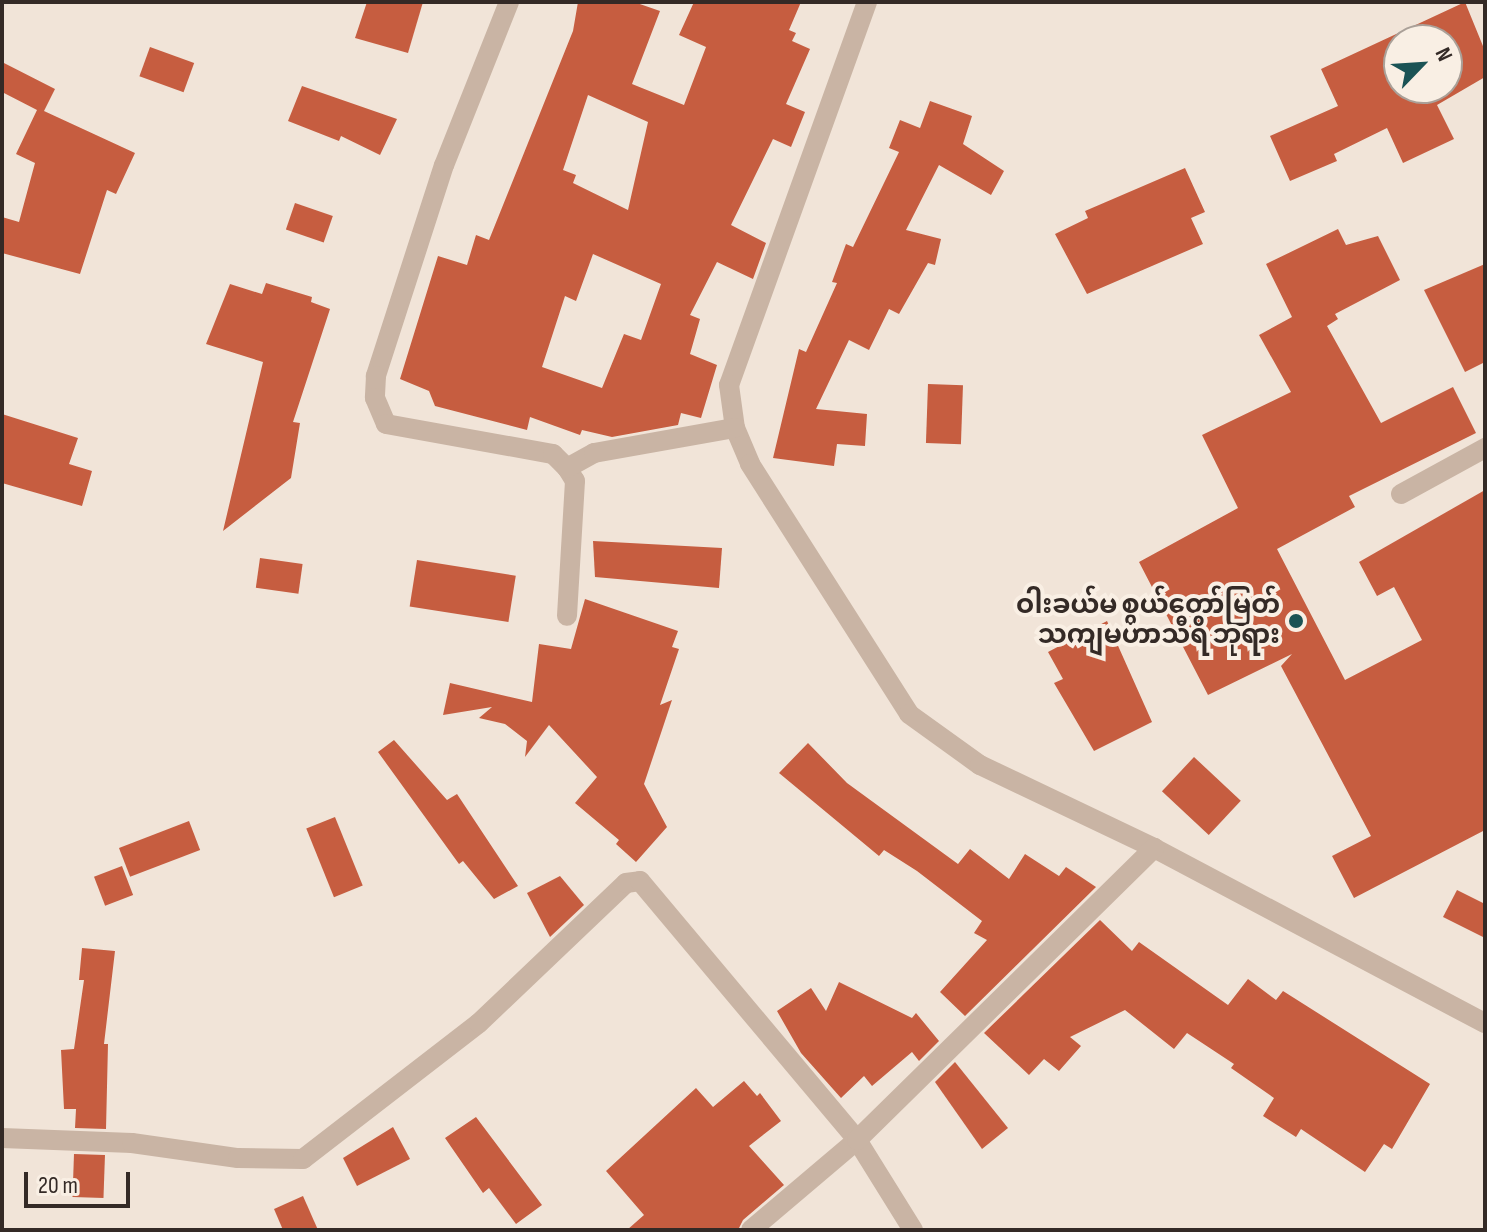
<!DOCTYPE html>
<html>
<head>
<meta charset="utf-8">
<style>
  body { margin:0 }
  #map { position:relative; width:1487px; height:1232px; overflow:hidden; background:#f1e4d8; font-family:"Sofia Sans Condensed","Noto Sans Myanmar",sans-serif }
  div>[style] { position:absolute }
  .building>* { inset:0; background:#c65d40; transform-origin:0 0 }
  .minor>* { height:20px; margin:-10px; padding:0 10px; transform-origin:10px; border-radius:10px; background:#c9b4a4 }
  .dots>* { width:22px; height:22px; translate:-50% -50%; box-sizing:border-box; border:4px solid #f9efe4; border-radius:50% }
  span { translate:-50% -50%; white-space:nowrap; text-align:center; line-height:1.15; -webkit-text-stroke:8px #f9efe4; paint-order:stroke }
  .poi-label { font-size:26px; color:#342a26; font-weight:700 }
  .right { translate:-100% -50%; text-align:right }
  .frame { position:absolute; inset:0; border:4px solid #342a26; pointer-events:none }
  .north { position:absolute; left:1383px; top:24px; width:80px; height:80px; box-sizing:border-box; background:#f9efe4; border:2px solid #aaa098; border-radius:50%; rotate:65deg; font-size:22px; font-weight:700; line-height:32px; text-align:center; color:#342a26 }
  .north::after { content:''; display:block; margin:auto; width:28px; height:36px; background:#1b5355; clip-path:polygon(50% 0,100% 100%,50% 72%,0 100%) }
  .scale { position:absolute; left:24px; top:1172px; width:106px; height:36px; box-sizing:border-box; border:4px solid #342a26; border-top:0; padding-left:10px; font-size:24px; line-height:28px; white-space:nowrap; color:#342a26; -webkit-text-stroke:6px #f9efe4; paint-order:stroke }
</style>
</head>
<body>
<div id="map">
  <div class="building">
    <i style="clip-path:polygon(367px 2px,423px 2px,408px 53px,355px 38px)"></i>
    <i style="clip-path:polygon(evenodd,578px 2px,634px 2px,660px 11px,632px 84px,684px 105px,706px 47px,679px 35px,694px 2px,801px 2px,789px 30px,796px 33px,792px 41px,810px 49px,786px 104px,805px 112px,791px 147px,773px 139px,731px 225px,766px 243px,753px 279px,717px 262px,690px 315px,700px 319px,690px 354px,717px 365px,701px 418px,681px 413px,678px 425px,612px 437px,582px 430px,580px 435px,530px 417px,527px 430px,435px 406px,429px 391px,400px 379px,438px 256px,467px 265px,476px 235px,489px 240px,573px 31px,578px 2px,588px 95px,648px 122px,628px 210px,573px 183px,576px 175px,563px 170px,588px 95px,578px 2px,593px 254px,661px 284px,641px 340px,624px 334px,602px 388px,542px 367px,565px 296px,576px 301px,593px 254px)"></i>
    <i style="clip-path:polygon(evenodd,1465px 2px,1485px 51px,1485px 77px,1437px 105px,1454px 139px,1403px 163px,1387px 128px,1334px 154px,1337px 161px,1290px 181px,1270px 136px,1338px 106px,1321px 69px,1465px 2px,1399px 40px,1447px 40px,1447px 88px,1399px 88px,1399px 40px)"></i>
    <i style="left:150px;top:47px;width:47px;height:31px;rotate:20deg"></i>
    <i style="clip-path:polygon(2px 62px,55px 89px,44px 111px,135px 153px,116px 194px,107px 190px,80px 274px,2px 253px,2px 217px,19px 222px,35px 163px,16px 154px,37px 110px,2px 92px)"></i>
    <i style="clip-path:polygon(302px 86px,397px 119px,380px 155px,341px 136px,339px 141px,288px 121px)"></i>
    <i style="clip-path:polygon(930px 101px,972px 116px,963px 144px,1004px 171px,991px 195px,939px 165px,906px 230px,941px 239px,935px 265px,928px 263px,899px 314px,889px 309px,869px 350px,849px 340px,816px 409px,867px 414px,865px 446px,837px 444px,834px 466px,773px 458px,799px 349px,806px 352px,837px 283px,832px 282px,846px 244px,853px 247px,899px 152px,889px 148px,900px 120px,920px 128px)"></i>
    <i style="clip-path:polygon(1185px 168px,1205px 212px,1191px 218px,1203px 244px,1087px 294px,1055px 234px,1088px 218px,1085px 211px)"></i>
    <i style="left:295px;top:203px;width:40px;height:28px;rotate:19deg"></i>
    <i style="clip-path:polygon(1338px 229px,1346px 245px,1378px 236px,1400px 280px,1335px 314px,1338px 319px,1327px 326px,1381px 423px,1453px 387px,1476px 433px,1349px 496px,1355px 507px,1277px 549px,1345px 680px,1422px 640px,1394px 587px,1377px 596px,1359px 562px,1485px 490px,1485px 830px,1354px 898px,1332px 856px,1371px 836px,1281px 666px,1292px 654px,1208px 695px,1139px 562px,1238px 508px,1202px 435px,1291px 392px,1259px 335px,1292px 317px,1266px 264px)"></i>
    <i style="clip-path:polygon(1485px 264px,1485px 362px,1465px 372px,1424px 290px)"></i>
    <i style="clip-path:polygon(266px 283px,312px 297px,311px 302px,330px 309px,293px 422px,300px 423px,291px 478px,223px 531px,263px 362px,206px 344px,230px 284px,262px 294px)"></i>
    <i style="left:928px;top:384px;width:35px;height:59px;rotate:2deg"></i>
    <i style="clip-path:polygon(2px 414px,78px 438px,69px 464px,92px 471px,82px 506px,2px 483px)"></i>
    <i style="clip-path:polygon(593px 541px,722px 548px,719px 588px,595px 577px)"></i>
    <i style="left:260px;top:558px;width:43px;height:30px;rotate:8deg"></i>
    <i style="left:417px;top:560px;width:100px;height:47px;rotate:9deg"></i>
    <i style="clip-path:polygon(585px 599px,678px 631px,672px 647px,679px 649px,660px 705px,672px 700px,644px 784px,667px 827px,636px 862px,616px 844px,619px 840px,575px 803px,597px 777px,549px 725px,525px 757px,527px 741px,505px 724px,479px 718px,492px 707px,443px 715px,450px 683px,532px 702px,539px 644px,571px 649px)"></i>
    <i style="clip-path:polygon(1107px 621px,1152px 722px,1094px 751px,1054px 683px,1063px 679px,1048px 652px)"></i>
    <i style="clip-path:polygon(394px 740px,447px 800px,457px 794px,518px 886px,494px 899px,463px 861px,459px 864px,378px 752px)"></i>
    <i style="clip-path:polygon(808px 743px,847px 783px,958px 864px,970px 849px,1009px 879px,1025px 854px,1059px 876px,1066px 867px,1096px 887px,965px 1016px,940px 992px,987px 940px,974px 933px,982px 921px,917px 871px,884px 850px,879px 856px,779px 773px)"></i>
    <i style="left:1194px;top:757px;width:64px;height:47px;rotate:43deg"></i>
    <i style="left:335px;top:817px;width:74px;height:31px;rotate:68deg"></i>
    <i style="left:189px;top:821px;width:31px;height:75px;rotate:69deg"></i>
    <i style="left:122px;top:866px;width:31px;height:30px;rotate:69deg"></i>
    <i style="clip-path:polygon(560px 876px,584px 905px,550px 937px,527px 893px)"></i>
    <i style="clip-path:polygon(1457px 890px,1485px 904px,1485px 938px,1443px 917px)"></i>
    <i style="clip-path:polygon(1100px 920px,1132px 951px,1139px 942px,1228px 1005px,1248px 979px,1276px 1000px,1283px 991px,1430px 1084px,1392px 1149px,1384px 1144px,1365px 1172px,1301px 1129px,1296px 1137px,1263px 1116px,1274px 1098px,1231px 1068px,1234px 1064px,1187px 1033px,1174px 1049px,1125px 1010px,1070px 1037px,1081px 1046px,1059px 1071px,1044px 1059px,1029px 1075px,984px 1033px)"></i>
    <i style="clip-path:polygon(82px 948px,115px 951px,104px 1044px,108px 1044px,106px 1129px,75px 1128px,76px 1109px,64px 1109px,61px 1050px,74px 1049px,84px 980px,79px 980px)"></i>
    <i style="clip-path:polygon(839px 982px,912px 1018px,916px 1013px,939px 1041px,919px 1061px,912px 1052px,872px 1086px,864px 1076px,841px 1098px,801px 1053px,777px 1011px,811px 988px,826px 1011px)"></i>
    <i style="clip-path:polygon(955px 1062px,1008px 1128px,982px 1149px,935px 1082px)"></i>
    <i style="clip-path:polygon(744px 1081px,757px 1096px,760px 1093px,781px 1121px,749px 1146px,784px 1185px,743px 1220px,738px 1230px,627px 1230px,644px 1215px,606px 1171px,696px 1088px,713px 1107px)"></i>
    <i style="clip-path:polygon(476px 1117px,542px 1205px,516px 1224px,489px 1188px,483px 1193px,445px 1138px)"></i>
    <i style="clip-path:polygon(393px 1127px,410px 1159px,357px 1186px,343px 1158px)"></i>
    <i style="left:74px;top:1154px;width:31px;height:43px;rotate:2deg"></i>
    <i style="clip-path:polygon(303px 1196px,318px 1230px,283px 1230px,274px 1209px)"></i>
  </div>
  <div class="minor">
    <i style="left:509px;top:2px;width:175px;rotate:111.7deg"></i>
    <i style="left:444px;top:165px;width:222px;rotate:107.9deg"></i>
    <i style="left:376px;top:376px;width:22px;rotate:93deg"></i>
    <i style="left:375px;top:398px;width:28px;rotate:67deg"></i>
    <i style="left:386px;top:424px;width:170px;rotate:10.2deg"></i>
    <i style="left:553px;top:454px;width:20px;rotate:45deg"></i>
    <i style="left:567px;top:468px;width:15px;rotate:58deg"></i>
    <i style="left:575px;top:481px;width:135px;rotate:93.4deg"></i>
    <i style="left:867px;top:2px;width:407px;rotate:109.8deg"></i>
    <i style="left:729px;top:385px;width:43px;rotate:82.1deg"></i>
    <i style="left:735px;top:428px;width:39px;rotate:67deg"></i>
    <i style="left:750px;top:464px;width:296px;rotate:57.5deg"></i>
    <i style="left:909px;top:714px;width:87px;rotate:35.7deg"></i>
    <i style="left:980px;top:765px;width:193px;rotate:25.5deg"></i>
    <i style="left:1154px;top:848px;width:374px;rotate:27.9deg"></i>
    <i style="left:567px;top:468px;width:31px;rotate:-29deg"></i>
    <i style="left:594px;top:453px;width:143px;rotate:-10.1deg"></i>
    <i style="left:1401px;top:494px;width:96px;rotate:-28.7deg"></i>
    <i style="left:2px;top:1138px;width:130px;rotate:2.2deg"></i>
    <i style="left:132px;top:1143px;width:107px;rotate:8.1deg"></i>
    <i style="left:238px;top:1158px;width:65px;rotate:0.9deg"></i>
    <i style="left:303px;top:1159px;width:222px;rotate:-37.7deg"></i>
    <i style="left:479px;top:1023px;width:203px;rotate:-43.6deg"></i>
    <i style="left:626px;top:883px;width:14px;rotate:-8deg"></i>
    <i style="left:640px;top:881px;width:338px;rotate:50deg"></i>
    <i style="left:857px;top:1140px;width:106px;rotate:58.1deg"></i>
    <i style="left:751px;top:1230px;width:139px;rotate:-40.3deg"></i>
    <i style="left:857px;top:1140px;width:417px;rotate:-44.5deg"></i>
  </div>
  <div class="dots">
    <i style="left:1296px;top:621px;background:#1b5355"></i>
  </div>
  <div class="poi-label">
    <span class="right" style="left:1280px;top:621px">ဝါးခယ်မ စွယ်တော်မြတ်<br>သကျမဟာသီရိ ဘုရား</span>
  </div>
  <div class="frame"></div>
  <div class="north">N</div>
  <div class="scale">20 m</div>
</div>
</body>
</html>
